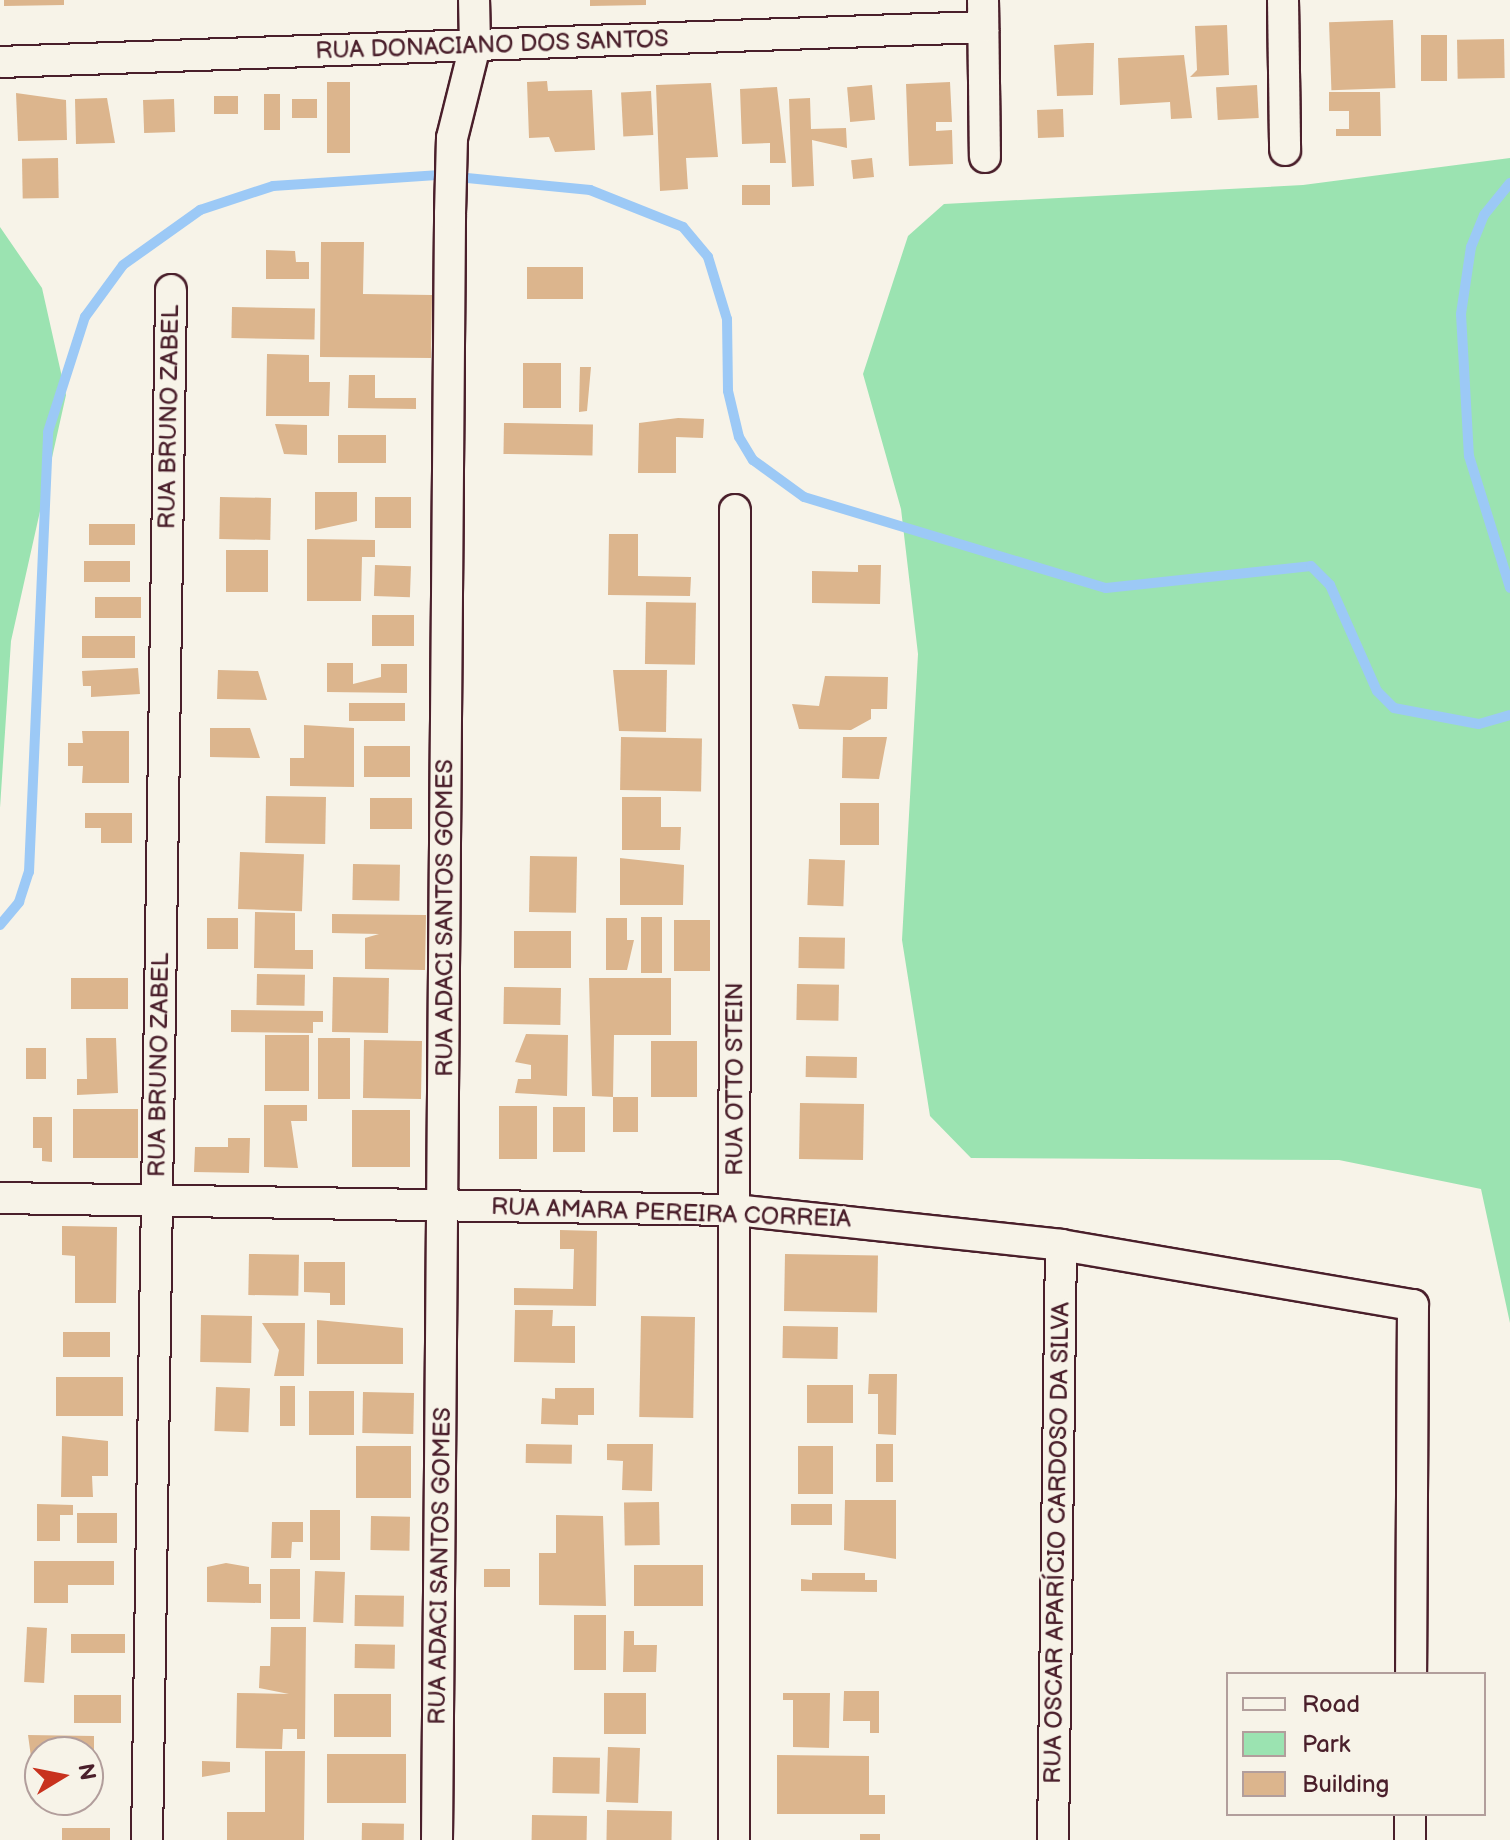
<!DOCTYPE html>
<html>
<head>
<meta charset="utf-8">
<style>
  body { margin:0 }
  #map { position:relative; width:1510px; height:1840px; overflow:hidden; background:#f7f3e8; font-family:"Balsamiq Sans",sans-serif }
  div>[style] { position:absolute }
  .green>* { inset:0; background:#9be3b1 }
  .stream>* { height:10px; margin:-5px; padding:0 5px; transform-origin:5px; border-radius:5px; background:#9cc9f6 }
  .building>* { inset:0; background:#dcb58d; transform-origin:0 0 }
  .roads { filter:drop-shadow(2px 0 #4a1f2b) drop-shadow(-2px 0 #4a1f2b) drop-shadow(0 2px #4a1f2b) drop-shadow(0 -2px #4a1f2b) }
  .street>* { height:30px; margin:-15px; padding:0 15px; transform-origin:15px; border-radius:15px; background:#f7f3e8 }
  span { translate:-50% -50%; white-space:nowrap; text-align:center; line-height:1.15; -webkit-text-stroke:6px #f7f3e8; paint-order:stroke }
  .street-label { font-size:24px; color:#4a1f2b }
  .legend { position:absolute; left:1226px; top:1672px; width:260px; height:144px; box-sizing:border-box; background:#f7f3e8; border:2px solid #b29e9c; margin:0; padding:10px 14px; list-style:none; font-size:24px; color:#4a1f2b }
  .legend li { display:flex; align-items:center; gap:16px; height:40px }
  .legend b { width:40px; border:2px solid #b29e9c }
  .north { position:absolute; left:24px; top:1736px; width:80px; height:80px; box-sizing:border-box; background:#f7f3e8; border:2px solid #b29e9c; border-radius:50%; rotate:80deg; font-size:22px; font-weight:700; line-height:32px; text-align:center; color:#4a1f2b }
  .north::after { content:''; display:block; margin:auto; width:28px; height:36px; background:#c8321e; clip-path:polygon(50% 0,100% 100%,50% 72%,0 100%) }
</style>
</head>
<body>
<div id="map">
  <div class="green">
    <i style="clip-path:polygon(1510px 158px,1510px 1323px,1481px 1189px,1339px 1160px,971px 1158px,930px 1116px,902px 940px,918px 654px,901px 509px,863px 374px,908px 236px,944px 204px,1303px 185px)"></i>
    <i style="clip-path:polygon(0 227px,42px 288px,66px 395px,11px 641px,0 808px)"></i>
  </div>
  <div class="stream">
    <i style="left:1510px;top:183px;width:41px;rotate:129.1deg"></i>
    <i style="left:1484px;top:215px;width:35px;rotate:112deg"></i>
    <i style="left:1471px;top:247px;width:68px;rotate:98.5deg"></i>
    <i style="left:1461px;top:314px;width:142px;rotate:86.8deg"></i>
    <i style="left:1469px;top:456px;width:138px;rotate:72.7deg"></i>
    <i style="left:0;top:925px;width:30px;rotate:-50deg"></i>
    <i style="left:19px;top:902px;width:32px;rotate:-72deg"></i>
    <i style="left:29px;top:872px;width:440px;rotate:-87.5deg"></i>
    <i style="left:48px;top:432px;width:121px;rotate:-72.2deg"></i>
    <i style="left:85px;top:317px;width:64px;rotate:-53.8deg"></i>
    <i style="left:123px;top:265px;width:95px;rotate:-35.5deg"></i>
    <i style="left:200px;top:210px;width:77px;rotate:-18.2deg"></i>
    <i style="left:273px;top:186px;width:164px;rotate:-3.8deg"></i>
    <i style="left:437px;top:175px;width:154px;rotate:5.6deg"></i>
    <i style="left:590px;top:190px;width:100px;rotate:21.7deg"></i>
    <i style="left:683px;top:227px;width:39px;rotate:50deg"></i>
    <i style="left:708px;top:257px;width:65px;rotate:73deg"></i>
    <i style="left:727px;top:319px;width:72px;rotate:89.2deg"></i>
    <i style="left:728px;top:391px;width:47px;rotate:76.6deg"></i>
    <i style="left:739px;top:437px;width:27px;rotate:59deg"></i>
    <i style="left:753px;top:460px;width:63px;rotate:36deg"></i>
    <i style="left:804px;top:497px;width:315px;rotate:16.8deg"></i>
    <i style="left:1106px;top:588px;width:206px;rotate:-6.1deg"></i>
    <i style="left:1311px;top:566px;width:27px;rotate:45deg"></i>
    <i style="left:1330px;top:585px;width:116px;rotate:66.1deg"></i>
    <i style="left:1377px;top:691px;width:24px;rotate:45deg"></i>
    <i style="left:1394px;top:708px;width:86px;rotate:10.7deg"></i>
    <i style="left:1479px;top:724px;width:32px;rotate:-16deg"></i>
  </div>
  <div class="building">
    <i style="clip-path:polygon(4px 0,64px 0,64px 5px,4px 6px)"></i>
    <i style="clip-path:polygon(590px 0,646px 0,646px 5px,590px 6px)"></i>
    <i style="left:1393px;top:20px;width:68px;height:64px;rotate:88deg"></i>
    <i style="clip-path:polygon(1227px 25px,1229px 75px,1190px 77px,1197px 70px,1195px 26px)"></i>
    <i style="left:1421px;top:35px;width:26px;height:46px"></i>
    <i style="left:1504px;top:39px;width:39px;height:47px;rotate:89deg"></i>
    <i style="clip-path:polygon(1087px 43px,1094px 43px,1093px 95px,1057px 96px,1054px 45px)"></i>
    <i style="clip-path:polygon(1184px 55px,1192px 118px,1171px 119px,1170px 102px,1120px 105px,1118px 58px)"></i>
    <i style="clip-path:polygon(547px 81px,548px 91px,592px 90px,595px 150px,555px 152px,549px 137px,529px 138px,527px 82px)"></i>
    <i style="left:327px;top:82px;width:23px;height:71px"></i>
    <i style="clip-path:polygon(950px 82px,952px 122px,936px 122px,936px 131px,952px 130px,953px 164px,909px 166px,906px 84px)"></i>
    <i style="clip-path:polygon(711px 83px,718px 157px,686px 158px,688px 189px,660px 191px,656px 85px)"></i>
    <i style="left:872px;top:85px;width:35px;height:25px;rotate:85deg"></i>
    <i style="left:1257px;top:85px;width:33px;height:41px;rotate:87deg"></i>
    <i style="clip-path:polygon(777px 87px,786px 163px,770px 163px,770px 143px,742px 144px,740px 89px)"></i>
    <i style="left:651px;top:91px;width:44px;height:30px;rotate:87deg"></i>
    <i style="clip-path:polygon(1329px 92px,1380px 92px,1381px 136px,1336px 136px,1336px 129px,1349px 129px,1349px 111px,1329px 111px)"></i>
    <i style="clip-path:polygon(16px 93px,66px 100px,67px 140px,18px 141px)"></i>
    <i style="left:280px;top:94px;width:36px;height:16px;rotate:90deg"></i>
    <i style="left:214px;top:96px;width:24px;height:18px"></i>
    <i style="clip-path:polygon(107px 98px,115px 143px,76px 144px,75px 99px)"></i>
    <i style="clip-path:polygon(810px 98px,811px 129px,846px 128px,847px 148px,812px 140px,814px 186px,792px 187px,789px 99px)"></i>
    <i style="left:174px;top:99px;width:33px;height:31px;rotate:88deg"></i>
    <i style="left:317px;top:99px;width:19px;height:25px;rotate:90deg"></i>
    <i style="left:1063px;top:109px;width:28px;height:26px;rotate:88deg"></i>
    <i style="left:58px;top:158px;width:40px;height:36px;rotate:89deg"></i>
    <i style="left:872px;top:158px;width:19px;height:21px;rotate:84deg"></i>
    <i style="left:770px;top:185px;width:20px;height:28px;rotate:90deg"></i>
    <i style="clip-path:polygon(321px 242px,364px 242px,363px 294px,432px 295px,431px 358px,320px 357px)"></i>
    <i style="clip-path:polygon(266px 250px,295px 251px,296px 262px,309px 262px,309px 279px,266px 279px)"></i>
    <i style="left:527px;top:267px;width:56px;height:32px"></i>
    <i style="left:232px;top:307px;width:83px;height:31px;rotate:1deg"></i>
    <i style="clip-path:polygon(267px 354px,309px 355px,309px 382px,330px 382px,329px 416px,266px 416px)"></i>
    <i style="left:523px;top:363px;width:38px;height:45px"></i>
    <i style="clip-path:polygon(580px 367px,591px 367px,587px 411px,579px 412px)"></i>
    <i style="clip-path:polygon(349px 375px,375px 375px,375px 398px,416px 398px,416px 409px,348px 408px)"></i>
    <i style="clip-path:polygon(678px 418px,704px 419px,703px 438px,676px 437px,676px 473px,638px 473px,639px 423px)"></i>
    <i style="left:504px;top:423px;width:89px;height:31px;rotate:1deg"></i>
    <i style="clip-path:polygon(275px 424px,307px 425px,307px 455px,284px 454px)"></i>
    <i style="left:338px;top:435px;width:48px;height:28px"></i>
    <i style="clip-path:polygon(315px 492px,357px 492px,357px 521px,315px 530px)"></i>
    <i style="left:220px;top:497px;width:51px;height:42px;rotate:1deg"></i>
    <i style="left:375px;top:497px;width:36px;height:31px"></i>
    <i style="left:89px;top:524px;width:46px;height:21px"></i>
    <i style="clip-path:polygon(609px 534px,638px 534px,638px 576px,691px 577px,690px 596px,608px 595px)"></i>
    <i style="clip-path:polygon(307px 539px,375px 540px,375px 557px,362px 557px,361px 601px,307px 601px)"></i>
    <i style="left:226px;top:550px;width:42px;height:42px"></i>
    <i style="left:84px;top:561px;width:46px;height:21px"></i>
    <i style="left:375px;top:565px;width:36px;height:31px;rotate:2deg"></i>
    <i style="clip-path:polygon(858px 565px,881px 565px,880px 604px,812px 603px,812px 571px,858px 572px)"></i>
    <i style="left:95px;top:597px;width:46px;height:21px"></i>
    <i style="left:646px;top:602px;width:50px;height:62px;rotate:1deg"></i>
    <i style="left:372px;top:615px;width:42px;height:31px"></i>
    <i style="left:82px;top:636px;width:53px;height:22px"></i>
    <i style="clip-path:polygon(327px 663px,353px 663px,353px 684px,381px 677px,381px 664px,407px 664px,407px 693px,327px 692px)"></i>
    <i style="clip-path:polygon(138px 668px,140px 694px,91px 697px,91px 686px,83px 686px,82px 671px)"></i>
    <i style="clip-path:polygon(218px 670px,258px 671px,267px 700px,217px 699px)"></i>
    <i style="clip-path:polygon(613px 670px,667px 670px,666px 732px,619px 731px)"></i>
    <i style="clip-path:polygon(825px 676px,888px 677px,887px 709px,871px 709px,871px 719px,851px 730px,799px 729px,792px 704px,819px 706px)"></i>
    <i style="left:349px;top:703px;width:56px;height:18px"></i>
    <i style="clip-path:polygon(304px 725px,354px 728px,354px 787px,290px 786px,290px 758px,304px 758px)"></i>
    <i style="clip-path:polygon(210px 728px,250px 728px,260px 758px,210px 757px)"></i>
    <i style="clip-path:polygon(82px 731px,129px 731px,129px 783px,82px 783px,83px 766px,68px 766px,68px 743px,83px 743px)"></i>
    <i style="left:621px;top:737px;width:81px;height:53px;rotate:1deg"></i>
    <i style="clip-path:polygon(843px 737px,887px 737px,879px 779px,842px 778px)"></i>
    <i style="left:364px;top:746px;width:46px;height:31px"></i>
    <i style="left:266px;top:796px;width:60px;height:47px;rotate:1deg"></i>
    <i style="clip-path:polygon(622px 797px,661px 797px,661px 827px,681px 827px,680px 850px,622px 850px)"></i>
    <i style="left:370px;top:798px;width:42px;height:31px"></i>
    <i style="left:840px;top:803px;width:39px;height:42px"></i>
    <i style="clip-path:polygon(85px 813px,132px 813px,132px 843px,101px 843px,101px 828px,85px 828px)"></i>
    <i style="left:240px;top:852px;width:64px;height:57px;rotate:2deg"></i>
    <i style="left:530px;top:856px;width:47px;height:56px;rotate:1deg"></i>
    <i style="clip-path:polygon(620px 858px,684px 865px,683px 905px,620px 905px)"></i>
    <i style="left:809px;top:859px;width:36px;height:46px;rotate:2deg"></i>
    <i style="left:353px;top:864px;width:47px;height:36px;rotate:1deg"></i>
    <i style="clip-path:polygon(255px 912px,295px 913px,295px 950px,313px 950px,313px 969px,254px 968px)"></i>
    <i style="clip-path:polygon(332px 914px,426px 915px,425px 970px,365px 969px,365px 938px,379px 934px,332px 933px)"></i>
    <i style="left:641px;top:917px;width:21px;height:56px"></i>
    <i style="left:207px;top:918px;width:31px;height:31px"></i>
    <i style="clip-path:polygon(606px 918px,627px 918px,627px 940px,634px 940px,627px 970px,606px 970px)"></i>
    <i style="left:674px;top:920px;width:36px;height:51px"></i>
    <i style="left:514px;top:931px;width:57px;height:37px"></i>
    <i style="left:799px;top:937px;width:46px;height:31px;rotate:1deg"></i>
    <i style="left:257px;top:974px;width:48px;height:31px;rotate:1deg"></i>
    <i style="left:333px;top:977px;width:56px;height:55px;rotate:1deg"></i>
    <i style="left:71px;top:978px;width:57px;height:31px"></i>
    <i style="clip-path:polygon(589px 978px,671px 978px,671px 1035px,614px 1035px,613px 1097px,592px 1096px)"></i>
    <i style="left:797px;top:984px;width:42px;height:36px;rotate:1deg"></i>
    <i style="left:504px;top:987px;width:57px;height:37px;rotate:1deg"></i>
    <i style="clip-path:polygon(231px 1010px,323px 1011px,323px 1022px,313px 1022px,313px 1033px,231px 1032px)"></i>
    <i style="clip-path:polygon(526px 1034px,568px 1035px,567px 1096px,515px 1093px,518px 1079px,531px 1079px,531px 1065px,515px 1062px)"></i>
    <i style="left:265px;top:1035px;width:44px;height:56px"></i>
    <i style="clip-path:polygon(86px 1038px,116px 1038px,118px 1093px,77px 1095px,77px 1079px,87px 1079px)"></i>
    <i style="left:318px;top:1038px;width:32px;height:61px"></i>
    <i style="left:364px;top:1040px;width:58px;height:58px;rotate:1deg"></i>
    <i style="left:651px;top:1041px;width:46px;height:56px"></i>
    <i style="left:26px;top:1048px;width:20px;height:31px"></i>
    <i style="left:806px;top:1056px;width:51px;height:21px;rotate:1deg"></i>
    <i style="left:613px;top:1097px;width:25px;height:35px"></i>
    <i style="left:800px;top:1103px;width:64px;height:56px;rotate:1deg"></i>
    <i style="clip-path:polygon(264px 1105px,307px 1105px,307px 1121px,291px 1121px,298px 1168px,264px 1167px)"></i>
    <i style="left:499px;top:1106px;width:38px;height:53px"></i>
    <i style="left:553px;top:1107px;width:32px;height:45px"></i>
    <i style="left:73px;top:1109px;width:65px;height:49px"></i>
    <i style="left:352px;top:1110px;width:58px;height:57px"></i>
    <i style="clip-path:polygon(33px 1117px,52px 1117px,52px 1162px,42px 1161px,42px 1148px,33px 1148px)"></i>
    <i style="clip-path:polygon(228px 1138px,250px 1138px,249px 1173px,194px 1172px,195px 1147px,228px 1147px)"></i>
    <i style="clip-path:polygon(62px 1226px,117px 1227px,116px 1303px,75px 1303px,75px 1256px,62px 1255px)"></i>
    <i style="clip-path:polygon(560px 1230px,597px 1231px,596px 1306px,514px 1305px,514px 1288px,573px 1289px,574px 1249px,560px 1249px)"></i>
    <i style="left:249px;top:1254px;width:50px;height:41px;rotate:1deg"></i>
    <i style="left:785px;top:1254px;width:93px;height:57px;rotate:1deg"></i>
    <i style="clip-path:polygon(304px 1262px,345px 1262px,345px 1305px,330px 1305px,330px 1293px,304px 1292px)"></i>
    <i style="clip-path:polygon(515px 1310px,553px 1310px,552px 1326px,575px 1326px,575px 1363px,514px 1362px)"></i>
    <i style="left:201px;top:1315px;width:51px;height:47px;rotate:1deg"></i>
    <i style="left:641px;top:1316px;width:54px;height:101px;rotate:1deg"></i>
    <i style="clip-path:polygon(317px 1320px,403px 1328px,403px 1364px,317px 1364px)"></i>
    <i style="clip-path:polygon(262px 1323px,305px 1323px,304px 1376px,274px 1376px,279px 1350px)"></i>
    <i style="left:783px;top:1326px;width:55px;height:32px;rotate:1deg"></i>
    <i style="left:63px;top:1332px;width:47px;height:25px"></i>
    <i style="clip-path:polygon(869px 1374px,897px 1374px,896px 1435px,878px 1434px,878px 1394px,868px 1394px)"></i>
    <i style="left:56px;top:1377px;width:67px;height:39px"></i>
    <i style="left:807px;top:1385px;width:46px;height:38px"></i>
    <i style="left:280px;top:1386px;width:15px;height:40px"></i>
    <i style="left:216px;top:1387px;width:34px;height:44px;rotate:2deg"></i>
    <i style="clip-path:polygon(555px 1388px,594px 1388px,594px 1415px,578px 1415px,578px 1425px,541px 1424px,542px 1398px,555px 1399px)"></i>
    <i style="left:309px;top:1391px;width:45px;height:44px"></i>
    <i style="left:363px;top:1392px;width:51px;height:41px;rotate:1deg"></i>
    <i style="clip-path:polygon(62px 1436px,108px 1441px,108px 1476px,92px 1476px,93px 1497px,61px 1497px)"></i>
    <i style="left:526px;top:1444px;width:46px;height:19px;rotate:1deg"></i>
    <i style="clip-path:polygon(607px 1444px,653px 1444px,652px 1491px,622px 1490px,623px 1461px,607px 1460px)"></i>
    <i style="left:876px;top:1444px;width:17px;height:38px"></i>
    <i style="left:356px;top:1446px;width:55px;height:52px"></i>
    <i style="left:798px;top:1446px;width:35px;height:48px"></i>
    <i style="clip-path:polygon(845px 1500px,896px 1500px,896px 1559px,844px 1550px)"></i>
    <i style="left:659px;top:1502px;width:43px;height:35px;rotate:89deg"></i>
    <i style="clip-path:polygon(37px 1504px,73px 1505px,73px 1515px,60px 1515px,60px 1541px,37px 1541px)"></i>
    <i style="left:791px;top:1504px;width:41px;height:21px"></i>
    <i style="left:310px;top:1510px;width:30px;height:50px"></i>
    <i style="left:77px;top:1513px;width:40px;height:30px"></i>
    <i style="clip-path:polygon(556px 1515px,603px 1516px,606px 1606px,539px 1605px,539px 1553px,556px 1553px)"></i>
    <i style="left:371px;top:1516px;width:39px;height:34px;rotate:1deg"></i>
    <i style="clip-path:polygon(272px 1522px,303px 1522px,303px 1542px,292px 1542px,291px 1558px,271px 1558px)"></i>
    <i style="clip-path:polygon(34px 1561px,114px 1561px,114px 1585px,68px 1585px,68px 1603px,34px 1603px)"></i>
    <i style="clip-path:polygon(226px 1563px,249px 1567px,249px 1584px,261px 1584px,261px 1603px,207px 1602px,207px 1567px)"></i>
    <i style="left:703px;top:1565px;width:41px;height:69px;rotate:90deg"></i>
    <i style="left:270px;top:1569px;width:30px;height:50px"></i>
    <i style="left:484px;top:1569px;width:26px;height:18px"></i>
    <i style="left:315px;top:1571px;width:30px;height:51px;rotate:2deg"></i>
    <i style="clip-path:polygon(812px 1573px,865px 1573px,865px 1580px,877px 1580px,877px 1592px,801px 1591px,801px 1579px,812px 1580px)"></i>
    <i style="left:355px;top:1595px;width:49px;height:31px;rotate:1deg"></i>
    <i style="left:574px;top:1615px;width:32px;height:55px"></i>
    <i style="left:27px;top:1627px;width:20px;height:55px;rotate:3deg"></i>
    <i style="clip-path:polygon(271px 1627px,306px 1627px,305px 1739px,297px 1739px,297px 1729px,283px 1729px,282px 1749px,236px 1748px,237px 1693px,289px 1694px,259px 1688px,260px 1666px,270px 1666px)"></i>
    <i style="clip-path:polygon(624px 1631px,634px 1631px,634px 1645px,657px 1645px,656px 1672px,623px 1672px)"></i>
    <i style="left:71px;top:1634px;width:54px;height:19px"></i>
    <i style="left:355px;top:1644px;width:40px;height:24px;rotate:1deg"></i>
    <i style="clip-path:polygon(844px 1691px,879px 1691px,879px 1733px,870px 1733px,870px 1721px,843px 1721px)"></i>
    <i style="left:604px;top:1693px;width:42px;height:41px"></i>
    <i style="clip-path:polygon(783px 1693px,830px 1693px,829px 1748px,793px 1747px,793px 1700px,783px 1700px)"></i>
    <i style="left:334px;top:1694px;width:57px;height:43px"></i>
    <i style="left:74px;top:1695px;width:47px;height:28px"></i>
    <i style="clip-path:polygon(28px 1735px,94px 1736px,94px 1799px,88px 1799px,88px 1752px,40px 1752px,35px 1786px)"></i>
    <i style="left:608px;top:1747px;width:32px;height:55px;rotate:2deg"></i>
    <i style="clip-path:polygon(265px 1751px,305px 1751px,304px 1840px,227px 1840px,227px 1812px,265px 1812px)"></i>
    <i style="left:327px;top:1754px;width:79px;height:49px"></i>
    <i style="clip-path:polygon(777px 1755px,869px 1756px,869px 1795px,885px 1795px,885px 1814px,777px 1814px)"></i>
    <i style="left:553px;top:1757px;width:47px;height:36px;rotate:1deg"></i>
    <i style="clip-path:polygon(202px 1761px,230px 1762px,230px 1772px,202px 1777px)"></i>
    <i style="left:607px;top:1810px;width:65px;height:30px;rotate:1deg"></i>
    <i style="left:532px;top:1815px;width:55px;height:25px;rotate:1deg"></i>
    <i style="left:362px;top:1823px;width:42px;height:17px;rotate:1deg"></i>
    <i style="left:62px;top:1828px;width:48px;height:12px"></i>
    <i style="left:860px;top:1834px;width:20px;height:6px"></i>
  </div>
  <div class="roads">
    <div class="street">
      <i style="left:983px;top:0;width:157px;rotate:89.3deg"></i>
      <i style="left:1283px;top:0;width:150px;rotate:89.2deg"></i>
      <i style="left:0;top:62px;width:984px;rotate:-2.04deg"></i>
      <i style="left:0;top:1198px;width:735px;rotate:0.94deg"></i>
      <i style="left:735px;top:1210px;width:328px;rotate:6.1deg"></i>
      <i style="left:1061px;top:1245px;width:357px;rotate:9.7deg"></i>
      <i style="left:1413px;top:1305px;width:369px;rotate:90.3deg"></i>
      <i style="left:147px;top:1840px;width:1550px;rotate:-89.11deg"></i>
      <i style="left:437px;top:1840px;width:1626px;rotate:-89.54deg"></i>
      <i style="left:450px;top:214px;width:76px;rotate:-88.5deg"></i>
      <i style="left:452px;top:138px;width:95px;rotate:-76deg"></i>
      <i style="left:475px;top:46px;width:46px;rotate:-91.2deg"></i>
      <i style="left:734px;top:1840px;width:1330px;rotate:-89.96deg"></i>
      <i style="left:1053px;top:1840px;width:595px;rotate:-89.23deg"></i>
      <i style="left:1410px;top:1840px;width:26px;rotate:-90deg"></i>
    </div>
  </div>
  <div class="street-label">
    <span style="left:492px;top:45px;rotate:-2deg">RUA DONACIANO DOS SANTOS</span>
    <span style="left:169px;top:417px;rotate:-89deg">RUA BRUNO ZABEL</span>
    <span style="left:445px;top:918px;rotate:-90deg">RUA ADACI SANTOS GOMES</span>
    <span style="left:159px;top:1065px;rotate:-89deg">RUA BRUNO ZABEL</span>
    <span style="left:735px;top:1079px;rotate:-90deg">RUA OTTO STEIN</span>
    <span style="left:671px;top:1213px;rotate:2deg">RUA AMARA PEREIRA CORREIA</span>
    <span style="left:1057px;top:1543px;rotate:-89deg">RUA OSCAR APARÍCIO CARDOSO DA SILVA</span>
    <span style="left:440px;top:1566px;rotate:-89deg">RUA ADACI SANTOS GOMES</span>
  </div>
  <ul class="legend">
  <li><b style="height:10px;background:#f7f3e8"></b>Road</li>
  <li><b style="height:22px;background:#9be3b1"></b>Park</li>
  <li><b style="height:22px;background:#dcb58d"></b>Building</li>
  </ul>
  <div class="north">N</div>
</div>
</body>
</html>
